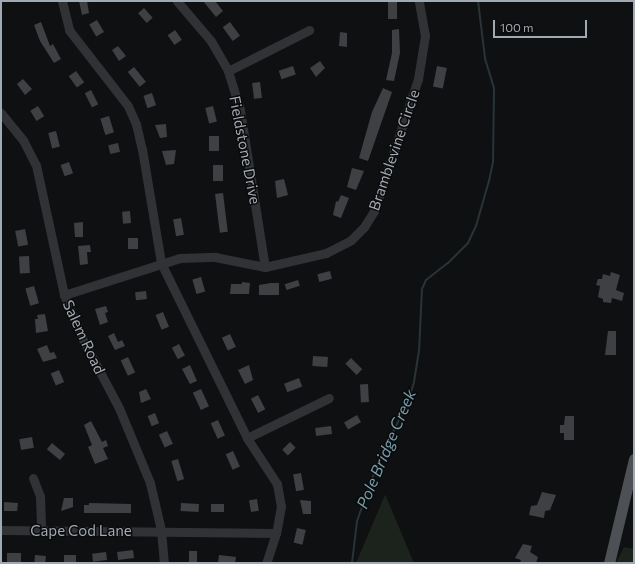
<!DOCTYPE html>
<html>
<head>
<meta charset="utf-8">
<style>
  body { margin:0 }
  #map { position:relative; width:635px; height:564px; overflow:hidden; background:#0f1011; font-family:Commissioner,sans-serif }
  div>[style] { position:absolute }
  .green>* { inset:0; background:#1c231c }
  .stream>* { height:2px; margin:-1px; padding:0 1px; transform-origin:1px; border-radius:1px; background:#293439 }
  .building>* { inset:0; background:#3e4044; transform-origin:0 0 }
  .minor>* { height:9px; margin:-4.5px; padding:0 4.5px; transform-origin:4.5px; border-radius:4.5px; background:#313236 }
  .major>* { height:11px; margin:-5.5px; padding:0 5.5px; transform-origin:5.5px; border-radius:5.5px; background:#4d5055 }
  span { translate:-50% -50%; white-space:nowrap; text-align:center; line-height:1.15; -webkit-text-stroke:3px #0b0b0c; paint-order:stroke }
  .street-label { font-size:15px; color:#a1a9b2 }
  .water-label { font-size:16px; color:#779dad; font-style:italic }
  .frame { position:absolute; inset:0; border:2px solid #a1a9b2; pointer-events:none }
  .scale { position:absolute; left:493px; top:20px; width:94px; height:18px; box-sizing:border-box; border:2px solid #a1a9b2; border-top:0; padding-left:5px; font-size:12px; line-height:14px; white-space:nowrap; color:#a1a9b2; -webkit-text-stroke:3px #0b0b0c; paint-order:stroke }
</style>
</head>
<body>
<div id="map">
  <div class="green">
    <i style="clip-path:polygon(385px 494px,414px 563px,356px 563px,385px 495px)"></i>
    <i style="clip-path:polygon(624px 547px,634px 549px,634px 563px,616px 563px)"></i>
  </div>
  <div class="stream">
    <i style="left:352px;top:563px;width:42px;rotate:-83.2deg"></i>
    <i style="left:357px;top:521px;width:65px;rotate:-70.2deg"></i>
    <i style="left:379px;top:460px;width:63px;rotate:-63.4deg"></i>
    <i style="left:407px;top:404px;width:23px;rotate:-72deg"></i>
    <i style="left:414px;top:382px;width:30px;rotate:-81deg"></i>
    <i style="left:419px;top:352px;width:63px;rotate:-87.3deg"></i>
    <i style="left:422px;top:289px;width:10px;rotate:-66deg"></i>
    <i style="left:426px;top:280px;width:28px;rotate:-38deg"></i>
    <i style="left:448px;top:263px;width:28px;rotate:-45deg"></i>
    <i style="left:468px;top:243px;width:19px;rotate:-65deg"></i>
    <i style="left:476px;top:226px;width:47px;rotate:-73.9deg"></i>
    <i style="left:489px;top:181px;width:19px;rotate:-78deg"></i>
    <i style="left:493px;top:162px;width:74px;rotate:-89.2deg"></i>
    <i style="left:494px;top:88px;width:31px;rotate:-107deg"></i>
    <i style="left:485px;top:58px;width:57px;rotate:-97deg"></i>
  </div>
  <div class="building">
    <i style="clip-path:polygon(79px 1px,87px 1px,89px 13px,82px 15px)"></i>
    <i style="clip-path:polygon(203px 1px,215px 1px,223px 11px,216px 17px)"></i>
    <i style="left:388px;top:1px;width:9px;height:18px"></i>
    <i style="left:144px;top:8px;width:13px;height:8px;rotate:48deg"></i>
    <i style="left:97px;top:20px;width:14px;height:9px;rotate:60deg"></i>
    <i style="clip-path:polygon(41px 22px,50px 46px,53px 44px,61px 59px,54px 63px,40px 41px,34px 25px)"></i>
    <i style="left:230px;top:22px;width:17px;height:9px;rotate:54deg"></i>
    <i style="clip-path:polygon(399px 29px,400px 53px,394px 81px,386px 80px,392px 53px,392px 30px)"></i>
    <i style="left:175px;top:30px;width:12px;height:9px;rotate:55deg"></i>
    <i style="clip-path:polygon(340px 32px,347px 33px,347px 47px,339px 46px)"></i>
    <i style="clip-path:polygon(118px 46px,126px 56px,119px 61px,112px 50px)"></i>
    <i style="clip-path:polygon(320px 61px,325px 68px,316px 77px,310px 68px)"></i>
    <i style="left:293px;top:66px;width:9px;height:15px;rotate:72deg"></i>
    <i style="left:437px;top:66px;width:10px;height:21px;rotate:11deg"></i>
    <i style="left:134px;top:67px;width:19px;height:8px;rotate:51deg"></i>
    <i style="left:76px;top:71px;width:14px;height:9px;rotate:54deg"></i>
    <i style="clip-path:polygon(23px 79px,32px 89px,25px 95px,17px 84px)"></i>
    <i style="left:260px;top:82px;width:16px;height:8px;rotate:83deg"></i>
    <i style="clip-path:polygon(383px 88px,392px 92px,368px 161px,359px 158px,372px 112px)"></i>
    <i style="left:91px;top:90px;width:16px;height:7px;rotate:63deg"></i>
    <i style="left:152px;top:93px;width:13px;height:9px;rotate:72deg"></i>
    <i style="left:38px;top:106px;width:12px;height:9px;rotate:59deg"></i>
    <i style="left:213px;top:106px;width:16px;height:8px;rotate:76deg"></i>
    <i style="left:109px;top:116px;width:17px;height:9px;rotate:73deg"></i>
    <i style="clip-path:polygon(166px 124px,167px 137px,160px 138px,155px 125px)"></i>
    <i style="left:56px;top:131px;width:16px;height:8px;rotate:76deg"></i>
    <i style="left:209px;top:136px;width:10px;height:15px"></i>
    <i style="left:118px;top:143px;width:9px;height:10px;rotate:77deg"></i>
    <i style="clip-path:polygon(176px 150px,174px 164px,166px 165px,162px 151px)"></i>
    <i style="left:69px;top:162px;width:12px;height:9px;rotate:70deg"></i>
    <i style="left:213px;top:165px;width:10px;height:16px"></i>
    <i style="clip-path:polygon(352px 168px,364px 171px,356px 190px,347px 187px)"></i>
    <i style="clip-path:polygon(284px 179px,288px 195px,277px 198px,275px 181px)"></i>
    <i style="left:223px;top:193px;width:39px;height:8px;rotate:83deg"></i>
    <i style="clip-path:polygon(341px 195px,349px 198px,341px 218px,333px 215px,336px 201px,338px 202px)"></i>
    <i style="left:130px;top:211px;width:12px;height:8px;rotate:85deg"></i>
    <i style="left:181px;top:218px;width:17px;height:8px;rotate:80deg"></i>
    <i style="clip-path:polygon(83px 222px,83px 237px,75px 237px,74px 223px)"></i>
    <i style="left:25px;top:229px;width:16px;height:10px;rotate:79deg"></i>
    <i style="left:128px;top:238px;width:10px;height:11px"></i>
    <i style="clip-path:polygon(90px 245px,91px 252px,87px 252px,88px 264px,80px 265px,78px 246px)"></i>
    <i style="left:29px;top:256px;width:17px;height:10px;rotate:87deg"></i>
    <i style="left:330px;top:271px;width:8px;height:13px;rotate:76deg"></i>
    <i style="clip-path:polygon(611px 272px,620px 275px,616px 290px,624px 293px,622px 301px,612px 298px,611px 303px,603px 302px,603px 299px,598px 297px,600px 286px,596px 285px,598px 279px,602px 279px,603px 274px,610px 276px)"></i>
    <i style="left:201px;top:277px;width:15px;height:9px;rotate:74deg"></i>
    <i style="left:298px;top:280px;width:6px;height:14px;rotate:72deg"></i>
    <i style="clip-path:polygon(242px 282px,250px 283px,249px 294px,230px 294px,231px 284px,242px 284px)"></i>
    <i style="clip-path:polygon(271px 283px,279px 283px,279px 295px,259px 295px,259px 285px)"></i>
    <i style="left:34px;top:286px;width:18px;height:9px;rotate:74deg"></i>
    <i style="left:146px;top:291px;width:8px;height:11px;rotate:83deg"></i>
    <i style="clip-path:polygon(106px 306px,108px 312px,105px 313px,108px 322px,100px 325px,95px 309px)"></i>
    <i style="left:163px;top:312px;width:16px;height:8px;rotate:68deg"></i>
    <i style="clip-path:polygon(45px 314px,48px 331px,36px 333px,35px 319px,38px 319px,37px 315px)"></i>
    <i style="clip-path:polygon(608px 331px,616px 331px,616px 355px,605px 355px)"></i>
    <i style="clip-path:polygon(114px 333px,118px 342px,122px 340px,125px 346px,115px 350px,108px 336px)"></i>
    <i style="left:230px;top:334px;width:14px;height:9px;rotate:65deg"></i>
    <i style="left:179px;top:344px;width:13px;height:8px;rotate:63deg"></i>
    <i style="clip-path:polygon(47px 345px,50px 353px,54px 352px,57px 358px,43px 362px,37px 349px)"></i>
    <i style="left:313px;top:356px;width:15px;height:10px;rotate:4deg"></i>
    <i style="left:128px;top:357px;width:17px;height:8px;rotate:65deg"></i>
    <i style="left:351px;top:358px;width:16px;height:8px;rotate:45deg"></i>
    <i style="clip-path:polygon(190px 365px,197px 381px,190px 384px,182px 369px)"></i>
    <i style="clip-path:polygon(249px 365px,253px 380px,245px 384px,238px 370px)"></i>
    <i style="left:59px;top:370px;width:13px;height:9px;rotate:67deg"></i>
    <i style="left:299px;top:378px;width:9px;height:16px;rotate:69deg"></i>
    <i style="left:368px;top:384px;width:18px;height:8px;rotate:87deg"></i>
    <i style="clip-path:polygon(146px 389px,151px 399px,141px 403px,139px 392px)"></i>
    <i style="left:201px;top:389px;width:19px;height:9px;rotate:65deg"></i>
    <i style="left:258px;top:395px;width:16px;height:8px;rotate:63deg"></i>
    <i style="left:155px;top:413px;width:11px;height:8px;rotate:68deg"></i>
    <i style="left:357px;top:415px;width:8px;height:15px;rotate:60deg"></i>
    <i style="clip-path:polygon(565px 416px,574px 416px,574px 440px,564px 440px,564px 433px,560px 433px,560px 425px,564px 425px)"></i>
    <i style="left:218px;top:420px;width:17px;height:8px;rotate:66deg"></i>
    <i style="clip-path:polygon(91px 421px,102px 442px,106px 440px,108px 446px,103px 448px,108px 459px,95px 464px,88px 447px,92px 445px,84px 425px)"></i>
    <i style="left:331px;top:426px;width:8px;height:16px;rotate:83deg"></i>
    <i style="left:167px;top:431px;width:14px;height:9px;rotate:65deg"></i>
    <i style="left:32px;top:437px;width:11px;height:13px;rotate:80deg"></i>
    <i style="left:290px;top:442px;width:8px;height:11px;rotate:45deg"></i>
    <i style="left:52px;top:443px;width:17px;height:8px;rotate:40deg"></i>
    <i style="left:233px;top:451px;width:17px;height:8px;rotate:66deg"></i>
    <i style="left:178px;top:459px;width:21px;height:7px;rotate:73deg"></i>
    <i style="left:301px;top:473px;width:17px;height:8px;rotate:80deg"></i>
    <i style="clip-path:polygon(542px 492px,556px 495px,550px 510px,545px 511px,544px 518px,529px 515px,531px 506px,537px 505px)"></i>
    <i style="clip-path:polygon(64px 498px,73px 498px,73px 507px,61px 511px)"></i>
    <i style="left:257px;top:499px;width:12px;height:8px;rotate:81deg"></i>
    <i style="clip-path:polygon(300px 500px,311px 501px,311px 514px,303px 514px)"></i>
    <i style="clip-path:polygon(4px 502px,18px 503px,17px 511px,4px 511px)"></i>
    <i style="clip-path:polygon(89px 503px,131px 504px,131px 513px,84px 513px,84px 505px,89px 505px)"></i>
    <i style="left:181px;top:503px;width:18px;height:8px;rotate:3deg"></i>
    <i style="left:211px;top:504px;width:13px;height:8px"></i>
    <i style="left:297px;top:528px;width:9px;height:15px;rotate:13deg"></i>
    <i style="clip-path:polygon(523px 544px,532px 546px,530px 552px,538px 557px,536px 563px,520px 563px,521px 560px,515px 558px)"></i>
    <i style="left:133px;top:550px;width:8px;height:16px;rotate:83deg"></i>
    <i style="left:189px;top:551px;width:8px;height:12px"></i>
    <i style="left:106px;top:552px;width:8px;height:14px;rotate:83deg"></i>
    <i style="left:7px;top:553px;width:14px;height:10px"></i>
    <i style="left:35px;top:555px;width:11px;height:8px;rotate:5deg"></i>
    <i style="left:64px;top:555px;width:12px;height:8px"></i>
    <i style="clip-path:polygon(219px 555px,236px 557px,235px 563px,218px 563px)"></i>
  </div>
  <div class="minor">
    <i style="left:62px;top:1px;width:30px;rotate:76deg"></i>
    <i style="left:69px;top:30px;width:96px;rotate:52.2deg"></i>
    <i style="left:128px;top:106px;width:20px;rotate:66deg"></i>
    <i style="left:136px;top:124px;width:26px;rotate:77deg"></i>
    <i style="left:142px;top:149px;width:116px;rotate:80.5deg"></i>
    <i style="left:161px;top:263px;width:195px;rotate:63.8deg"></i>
    <i style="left:247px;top:438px;width:55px;rotate:56.9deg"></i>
    <i style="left:277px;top:484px;width:22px;rotate:80deg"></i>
    <i style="left:281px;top:506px;width:27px;rotate:100deg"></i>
    <i style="left:276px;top:533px;width:32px;rotate:108deg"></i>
    <i style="left:177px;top:1px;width:52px;rotate:49.6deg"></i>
    <i style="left:211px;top:41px;width:34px;rotate:60deg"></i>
    <i style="left:228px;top:71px;width:41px;rotate:72.9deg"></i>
    <i style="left:240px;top:110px;width:159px;rotate:81deg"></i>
    <i style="left:228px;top:71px;width:91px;rotate:-26.8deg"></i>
    <i style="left:1px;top:113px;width:35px;rotate:51deg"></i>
    <i style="left:23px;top:140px;width:28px;rotate:63deg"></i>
    <i style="left:36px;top:165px;width:133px;rotate:77.8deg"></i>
    <i style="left:64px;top:295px;width:47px;rotate:67.3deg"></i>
    <i style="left:82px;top:338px;width:79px;rotate:62.1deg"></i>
    <i style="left:119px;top:408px;width:81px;rotate:67.5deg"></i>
    <i style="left:150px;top:483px;width:48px;rotate:76.8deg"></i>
    <i style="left:161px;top:530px;width:33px;rotate:85deg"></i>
    <i style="left:64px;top:295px;width:122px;rotate:-17.7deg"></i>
    <i style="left:180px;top:258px;width:35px;rotate:-2deg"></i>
    <i style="left:215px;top:257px;width:51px;rotate:11.3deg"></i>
    <i style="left:265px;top:267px;width:63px;rotate:-12.9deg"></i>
    <i style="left:326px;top:253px;width:28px;rotate:-27deg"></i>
    <i style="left:351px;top:240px;width:18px;rotate:-45deg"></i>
    <i style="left:364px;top:227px;width:19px;rotate:-58deg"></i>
    <i style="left:374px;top:211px;width:139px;rotate:-71.6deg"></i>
    <i style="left:418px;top:79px;width:44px;rotate:-80.8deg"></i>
    <i style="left:425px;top:36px;width:36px;rotate:-100deg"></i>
    <i style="left:247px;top:438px;width:91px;rotate:-26deg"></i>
    <i style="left:33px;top:478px;width:19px;rotate:69deg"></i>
    <i style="left:40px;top:496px;width:35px;rotate:88deg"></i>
    <i style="left:1px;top:530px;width:275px;rotate:0.6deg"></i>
  </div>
  <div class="major">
    <i style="left:609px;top:563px;width:107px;rotate:-76.5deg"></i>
  </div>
  <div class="street-label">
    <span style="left:245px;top:150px;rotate:79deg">Fieldstone Drive</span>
    <span style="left:394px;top:150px;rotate:-71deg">Bramblevine Circle</span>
    <span style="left:84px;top:337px;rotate:65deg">Salem Road</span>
    <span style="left:81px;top:531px">Cape Cod Lane</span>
  </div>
  <div class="water-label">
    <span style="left:386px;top:449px;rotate:-67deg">Pole Bridge Creek</span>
  </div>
  <div class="frame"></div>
  <div class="scale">100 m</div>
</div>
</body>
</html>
